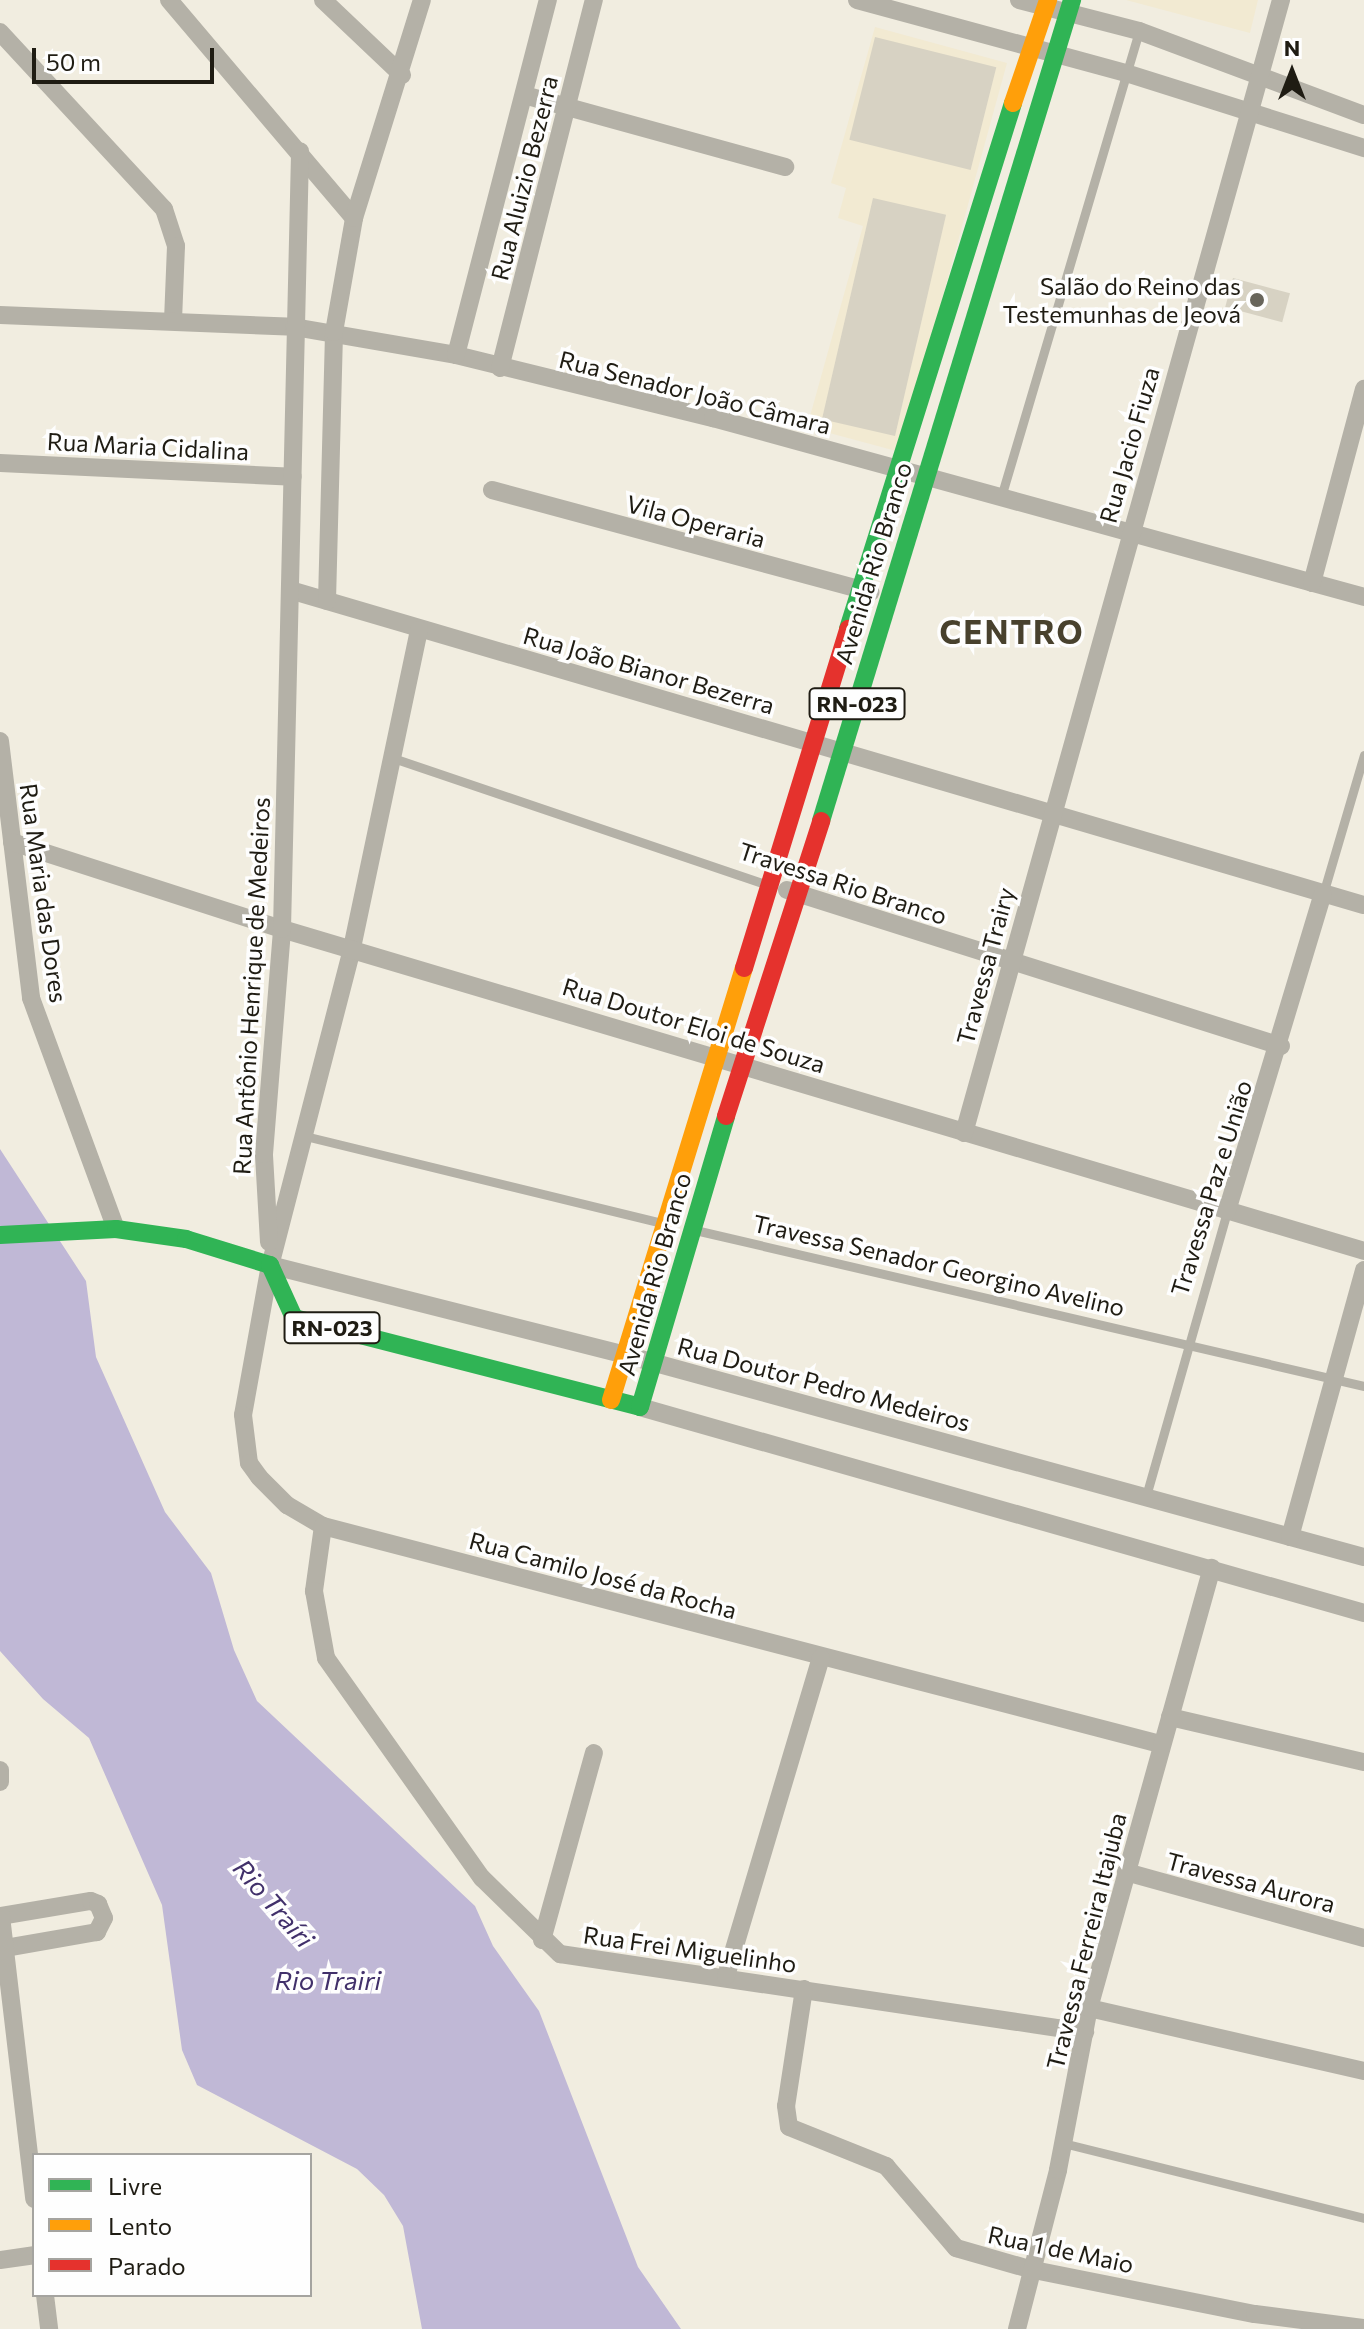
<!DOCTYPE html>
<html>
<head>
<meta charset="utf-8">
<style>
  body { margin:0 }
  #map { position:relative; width:1364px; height:2329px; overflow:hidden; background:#f1ede0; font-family:Commissioner,sans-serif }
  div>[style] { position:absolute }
  .built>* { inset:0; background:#f2ead2 }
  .water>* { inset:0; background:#c0b8d6 }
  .building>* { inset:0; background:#d7d2c3; transform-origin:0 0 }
  .lane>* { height:9px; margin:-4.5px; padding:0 4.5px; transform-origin:4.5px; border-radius:4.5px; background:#b4b1a7 }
  .street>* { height:18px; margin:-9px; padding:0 9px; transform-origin:9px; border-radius:9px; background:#b4b1a7 }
  .fast>* { height:18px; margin:-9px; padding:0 9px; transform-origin:9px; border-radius:9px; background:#30b455 }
  .slow>* { height:18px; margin:-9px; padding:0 9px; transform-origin:9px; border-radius:9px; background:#ff9f0a }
  .jam>* { height:18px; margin:-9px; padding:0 9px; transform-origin:9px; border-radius:9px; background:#e5322d }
  .dots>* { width:22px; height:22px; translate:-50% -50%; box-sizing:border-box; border:4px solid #fefefe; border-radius:50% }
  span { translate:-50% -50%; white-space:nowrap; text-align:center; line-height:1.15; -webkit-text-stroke:7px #fefefe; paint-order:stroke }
  .shield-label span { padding:2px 6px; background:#fefefe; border:2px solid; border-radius:6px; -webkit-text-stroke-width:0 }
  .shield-label { font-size:22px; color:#1f1c13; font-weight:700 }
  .street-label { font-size:24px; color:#1f1c13 }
  .poi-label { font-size:24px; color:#1f1c13 }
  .right { translate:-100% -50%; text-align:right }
  .water-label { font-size:26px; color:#41306a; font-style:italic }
  .district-label { font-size:32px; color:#48412d; font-weight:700; letter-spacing:2px }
  .legend { position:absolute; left:32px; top:2153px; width:280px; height:144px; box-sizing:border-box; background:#fefefe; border:2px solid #a5a4a0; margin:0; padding:10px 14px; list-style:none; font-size:24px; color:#1f1c13 }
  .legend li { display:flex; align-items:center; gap:16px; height:40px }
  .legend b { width:40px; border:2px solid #a5a4a0 }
  .north { position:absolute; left:1252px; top:32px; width:80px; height:80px; -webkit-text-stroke:6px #fefefe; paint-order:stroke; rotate:0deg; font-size:22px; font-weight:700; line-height:32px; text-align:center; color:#1f1c13 }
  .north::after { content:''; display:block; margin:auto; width:28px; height:36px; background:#1f1c13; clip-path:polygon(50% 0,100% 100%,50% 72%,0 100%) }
  .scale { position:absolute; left:32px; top:48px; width:182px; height:36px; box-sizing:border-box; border:4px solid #1f1c13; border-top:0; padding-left:10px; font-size:24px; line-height:28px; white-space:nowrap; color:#1f1c13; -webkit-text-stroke:6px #fefefe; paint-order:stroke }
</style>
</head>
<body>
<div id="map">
  <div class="built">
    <i style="clip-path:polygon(1126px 0,1258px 0,1250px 33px)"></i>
    <i style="clip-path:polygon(875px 27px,1007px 63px,900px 452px,807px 427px,863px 226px,838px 218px,846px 188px,831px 183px)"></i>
  </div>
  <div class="water">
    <i style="clip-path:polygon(0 1149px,86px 1281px,96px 1357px,165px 1512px,211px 1573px,234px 1650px,257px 1701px,475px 1906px,493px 1946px,539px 2011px,638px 2267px,681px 2329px,422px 2329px,403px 2226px,384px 2195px,357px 2169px,197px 2085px,182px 2050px,162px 1905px,89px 1738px,43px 1699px,0 1651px)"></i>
  </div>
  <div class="building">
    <i style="left:875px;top:37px;width:125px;height:106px;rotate:14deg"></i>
    <i style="left:873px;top:198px;width:75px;height:227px;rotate:13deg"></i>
    <i style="left:1233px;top:278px;width:59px;height:30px;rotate:15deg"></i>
  </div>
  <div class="lane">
    <i style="left:1001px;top:497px;width:486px;rotate:-73.5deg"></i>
    <i style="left:393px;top:758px;width:393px;rotate:18.7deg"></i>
    <i style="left:1323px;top:894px;width:145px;rotate:-73.6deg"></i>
    <i style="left:305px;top:1136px;width:368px;rotate:13.7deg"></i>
    <i style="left:695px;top:1230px;width:687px;rotate:13.13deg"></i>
    <i style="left:1146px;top:1496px;width:296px;rotate:-74.1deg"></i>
    <i style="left:1063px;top:2143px;width:310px;rotate:14deg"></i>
  </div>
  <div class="street">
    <i style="left:169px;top:0;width:286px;rotate:49.7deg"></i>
    <i style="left:323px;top:0;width:109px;rotate:43.5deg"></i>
    <i style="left:857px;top:0;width:279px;rotate:15.2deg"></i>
    <i style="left:1126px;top:73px;width:250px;rotate:17.5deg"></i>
    <i style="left:1019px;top:0;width:124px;rotate:14.5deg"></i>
    <i style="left:1139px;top:31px;width:240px;rotate:20.5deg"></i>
    <i style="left:0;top:32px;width:241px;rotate:47.2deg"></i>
    <i style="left:164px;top:209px;width:39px;rotate:72deg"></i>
    <i style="left:176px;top:246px;width:74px;rotate:92.3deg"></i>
    <i style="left:524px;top:95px;width:271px;rotate:15.4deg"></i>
    <i style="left:0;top:315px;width:294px;rotate:2.3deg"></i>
    <i style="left:294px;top:327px;width:164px;rotate:9.8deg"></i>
    <i style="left:456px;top:355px;width:265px;rotate:13.8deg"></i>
    <i style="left:713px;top:418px;width:675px;rotate:15.37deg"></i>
    <i style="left:456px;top:355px;width:367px;rotate:-75.5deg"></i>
    <i style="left:500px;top:368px;width:380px;rotate:-75.7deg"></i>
    <i style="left:0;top:463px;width:293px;rotate:2.7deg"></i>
    <i style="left:492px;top:490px;width:392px;rotate:15.1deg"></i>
    <i style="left:1312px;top:583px;width:201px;rotate:-75deg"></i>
    <i style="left:290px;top:590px;width:1119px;rotate:16.35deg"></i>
    <i style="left:327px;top:601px;width:269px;rotate:-88.5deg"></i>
    <i style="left:334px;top:332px;width:116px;rotate:-80deg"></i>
    <i style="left:354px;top:218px;width:228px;rotate:-72.7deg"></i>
    <i style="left:419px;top:630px;width:326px;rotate:101.9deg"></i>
    <i style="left:352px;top:949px;width:326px;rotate:104.5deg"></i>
    <i style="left:270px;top:1265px;width:152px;rotate:100.2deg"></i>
    <i style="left:243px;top:1415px;width:48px;rotate:82.9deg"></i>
    <i style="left:249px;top:1463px;width:17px;rotate:54deg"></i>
    <i style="left:259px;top:1477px;width:40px;rotate:45deg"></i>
    <i style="left:287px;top:1505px;width:42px;rotate:30.3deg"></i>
    <i style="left:323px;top:1526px;width:865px;rotate:14.6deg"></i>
    <i style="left:0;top:741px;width:259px;rotate:83.1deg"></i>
    <i style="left:31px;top:998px;width:246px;rotate:69.8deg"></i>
    <i style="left:12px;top:842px;width:284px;rotate:17.9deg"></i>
    <i style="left:282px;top:929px;width:1129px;rotate:16.57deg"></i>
    <i style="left:787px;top:890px;width:518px;rotate:17.53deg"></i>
    <i style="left:964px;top:1133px;width:1177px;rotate:-74.37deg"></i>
    <i style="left:1227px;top:1211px;width:331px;rotate:-73.2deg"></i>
    <i style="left:269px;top:1242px;width:88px;rotate:-93.3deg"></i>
    <i style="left:264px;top:1154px;width:226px;rotate:-85.4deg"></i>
    <i style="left:282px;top:929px;width:778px;rotate:-88.67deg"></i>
    <i style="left:270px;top:1265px;width:367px;rotate:14.2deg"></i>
    <i style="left:626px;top:1355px;width:765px;rotate:15.31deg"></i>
    <i style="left:640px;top:1407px;width:753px;rotate:15.88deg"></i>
    <i style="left:323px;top:1526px;width:66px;rotate:97.9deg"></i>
    <i style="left:314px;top:1591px;width:68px;rotate:79.8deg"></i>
    <i style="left:326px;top:1658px;width:270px;rotate:54.7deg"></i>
    <i style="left:482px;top:1878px;width:109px;rotate:44.3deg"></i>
    <i style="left:560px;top:1954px;width:531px;rotate:8.45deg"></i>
    <i style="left:1290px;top:1537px;width:277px;rotate:-74.5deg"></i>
    <i style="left:1170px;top:1717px;width:199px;rotate:13.1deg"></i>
    <i style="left:0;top:1770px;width:12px;rotate:90deg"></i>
    <i style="left:1126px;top:1872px;width:247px;rotate:15.5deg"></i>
    <i style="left:0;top:1916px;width:92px;rotate:-9.4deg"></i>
    <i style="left:91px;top:1901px;width:8px;rotate:23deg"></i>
    <i style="left:98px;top:1904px;width:15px;rotate:67deg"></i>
    <i style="left:104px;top:1918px;width:16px;rotate:117deg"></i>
    <i style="left:97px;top:1932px;width:98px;rotate:170.1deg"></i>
    <i style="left:1px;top:1916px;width:285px;rotate:83.3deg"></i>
    <i style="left:542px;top:1940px;width:194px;rotate:-74.5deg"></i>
    <i style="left:726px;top:1976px;width:332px;rotate:-73.4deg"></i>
    <i style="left:804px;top:1989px;width:118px;rotate:98.7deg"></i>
    <i style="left:786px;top:2106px;width:21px;rotate:82deg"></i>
    <i style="left:789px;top:2127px;width:105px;rotate:21.9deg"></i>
    <i style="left:886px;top:2166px;width:108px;rotate:49.5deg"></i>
    <i style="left:956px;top:2248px;width:76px;rotate:16deg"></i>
    <i style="left:1029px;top:2269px;width:230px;rotate:11.3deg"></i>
    <i style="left:1255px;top:2314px;width:110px;rotate:7.3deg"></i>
    <i style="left:1089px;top:2008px;width:282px;rotate:12.9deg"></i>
    <i style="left:0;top:2260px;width:34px;rotate:-8deg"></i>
    <i style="left:45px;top:2295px;width:34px;rotate:83deg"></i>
    <i style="left:1017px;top:2329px;width:164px;rotate:-75.5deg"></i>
    <i style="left:1058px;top:2170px;width:165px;rotate:-79.2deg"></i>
    <i style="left:1089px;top:2008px;width:457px;rotate:-74.4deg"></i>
  </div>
  <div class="fast">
    <i style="left:848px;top:629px;width:551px;rotate:-72.58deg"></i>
    <i style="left:821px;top:821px;width:859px;rotate:-73deg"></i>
    <i style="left:0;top:1235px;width:116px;rotate:-3deg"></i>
    <i style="left:116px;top:1229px;width:71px;rotate:8.1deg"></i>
    <i style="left:186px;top:1239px;width:88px;rotate:17.2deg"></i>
    <i style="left:270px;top:1265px;width:58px;rotate:65.6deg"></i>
    <i style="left:294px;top:1318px;width:357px;rotate:14.4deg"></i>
    <i style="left:640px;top:1407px;width:303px;rotate:-73.5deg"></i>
  </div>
  <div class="slow">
    <i style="left:1013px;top:103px;width:109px;rotate:-71.2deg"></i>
    <i style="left:611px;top:1400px;width:452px;rotate:-72.9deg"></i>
  </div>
  <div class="jam">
    <i style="left:744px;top:968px;width:355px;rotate:-72.9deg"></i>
    <i style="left:726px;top:1116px;width:310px;rotate:-72.1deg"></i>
  </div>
  <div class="dots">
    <i style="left:1257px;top:300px;background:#68655b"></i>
  </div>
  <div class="shield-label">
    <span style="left:857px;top:704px">RN-023</span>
    <span style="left:332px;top:1328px">RN-023</span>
  </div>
  <div class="street-label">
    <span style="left:524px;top:178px;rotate:-76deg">Rua Aluizio Bezerra</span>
    <span style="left:695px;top:392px;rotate:14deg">Rua Senador João Câmara</span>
    <span style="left:1129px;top:445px;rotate:-74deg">Rua Jacio Fiuza</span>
    <span style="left:148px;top:446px;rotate:3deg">Rua Maria Cidalina</span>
    <span style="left:696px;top:521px;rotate:15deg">Vila Operaria</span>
    <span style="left:873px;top:563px;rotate:-73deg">Avenida Rio Branco</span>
    <span style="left:649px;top:670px;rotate:16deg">Rua João Bianor Bezerra</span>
    <span style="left:843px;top:883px;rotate:18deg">Travessa Rio Branco</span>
    <span style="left:44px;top:893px;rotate:82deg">Rua Maria das Dores</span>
    <span style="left:985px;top:966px;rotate:-75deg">Travessa Trairy</span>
    <span style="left:251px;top:986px;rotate:-87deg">Rua Antônio Henrique de Medeiros</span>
    <span style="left:694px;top:1025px;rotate:17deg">Rua Doutor Eloi de Souza</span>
    <span style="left:1211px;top:1188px;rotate:-73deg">Travessa Paz e União</span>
    <span style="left:939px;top:1265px;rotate:13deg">Travessa Senador Georgino Avelino</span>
    <span style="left:654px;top:1274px;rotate:-74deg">Avenida Rio Branco</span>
    <span style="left:824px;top:1384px;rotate:15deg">Rua Doutor Pedro Medeiros</span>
    <span style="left:603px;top:1575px;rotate:15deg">Rua Camilo José da Rocha</span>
    <span style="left:1251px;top:1882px;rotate:15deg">Travessa Aurora</span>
    <span style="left:1086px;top:1941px;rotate:-76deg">Travessa Ferreira Itajuba</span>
    <span style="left:690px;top:1949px;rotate:8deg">Rua Frei Miguelinho</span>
    <span style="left:1061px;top:2249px;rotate:12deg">Rua 1 de Maio</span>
  </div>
  <div class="poi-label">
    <span class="right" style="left:1241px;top:300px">Salão do Reino das<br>Testemunhas de Jeová</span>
  </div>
  <div class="water-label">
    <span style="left:274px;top:1903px;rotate:49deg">Rio Traíri</span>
    <span style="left:328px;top:1980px">Rio Trairi</span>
  </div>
  <div class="district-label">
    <span style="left:1012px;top:631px">CENTRO</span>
  </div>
  <ul class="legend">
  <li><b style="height:10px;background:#30b455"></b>Livre</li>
  <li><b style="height:10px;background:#ff9f0a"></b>Lento</li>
  <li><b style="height:10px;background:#e5322d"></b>Parado</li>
  </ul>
  <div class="north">N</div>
  <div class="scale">50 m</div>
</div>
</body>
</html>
